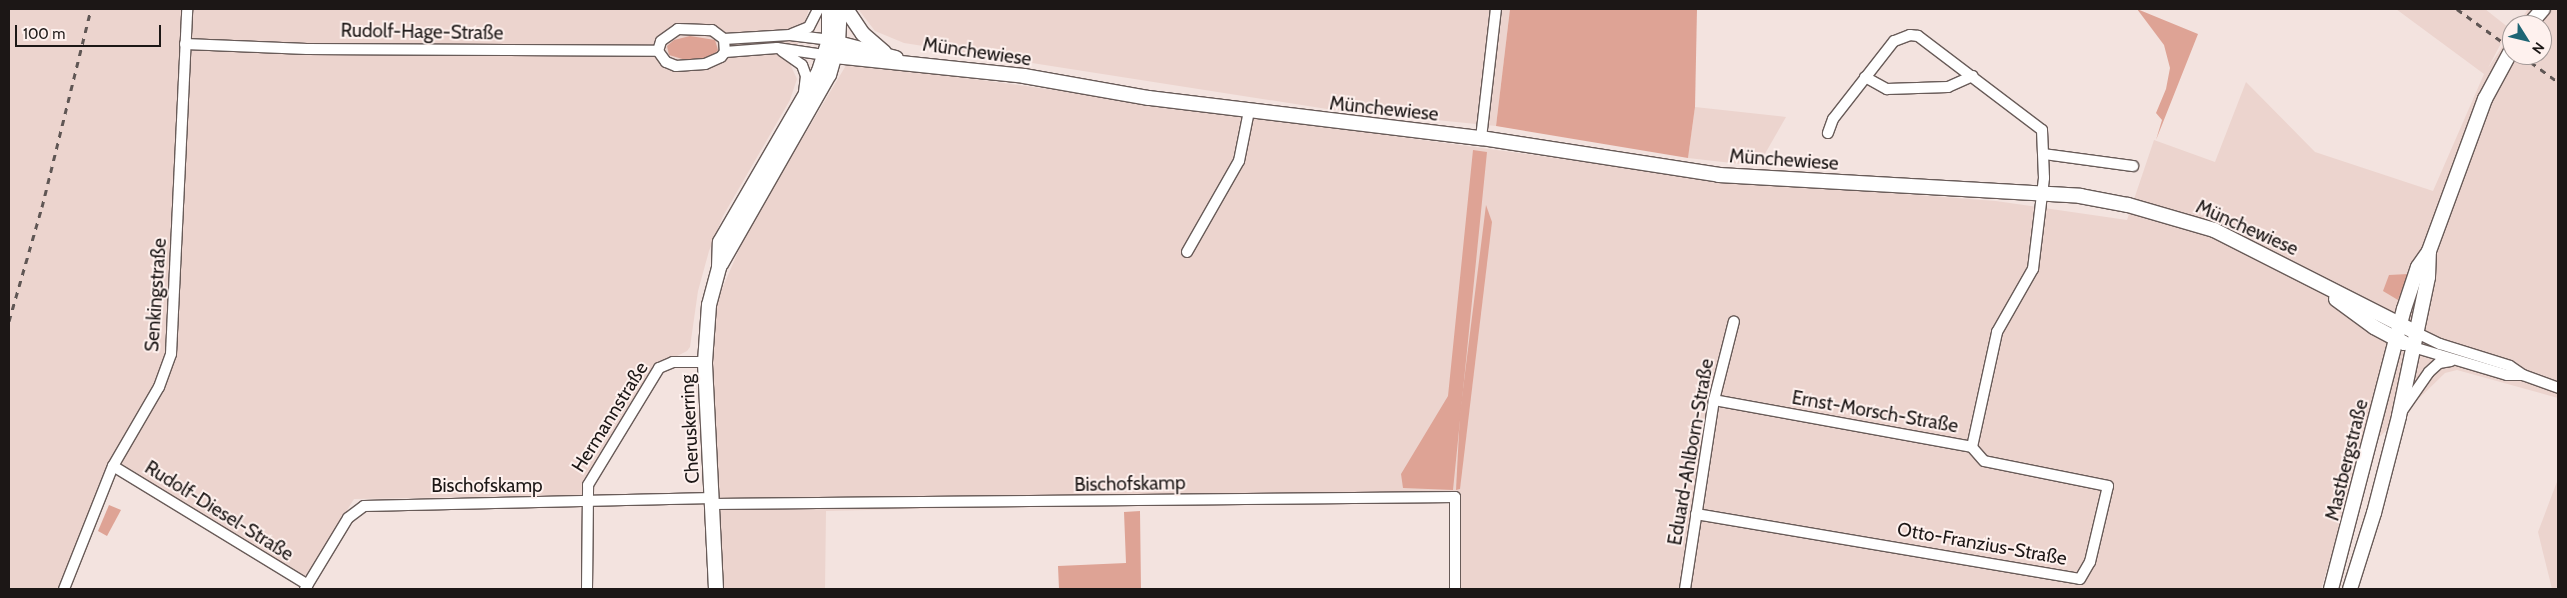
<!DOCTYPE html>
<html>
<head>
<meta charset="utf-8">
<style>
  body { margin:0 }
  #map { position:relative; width:2567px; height:598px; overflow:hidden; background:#f3e3df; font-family:Cabin,sans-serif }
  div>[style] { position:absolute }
  .built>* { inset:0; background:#ecd4ce }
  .green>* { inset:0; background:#dea395 }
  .roads { filter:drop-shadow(1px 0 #685b58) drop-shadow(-1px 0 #685b58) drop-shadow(0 1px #685b58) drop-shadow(0 -1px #685b58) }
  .street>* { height:10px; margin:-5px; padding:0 5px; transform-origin:5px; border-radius:5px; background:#fff }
  .secondary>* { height:14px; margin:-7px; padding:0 7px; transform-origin:7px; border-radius:7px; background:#fff }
  .rail>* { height:3px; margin-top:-1.5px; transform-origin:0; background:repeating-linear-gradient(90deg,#5f5654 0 6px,transparent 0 12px) }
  span { translate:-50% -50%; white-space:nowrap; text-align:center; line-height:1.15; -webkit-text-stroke:4px #fef1ee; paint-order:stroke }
  .street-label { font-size:19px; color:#1c1716 }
  .frame { position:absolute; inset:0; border:10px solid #1c1716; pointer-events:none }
  .north { position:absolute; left:2502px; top:15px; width:50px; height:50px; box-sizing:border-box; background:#fef1ee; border:1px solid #a49a98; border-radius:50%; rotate:126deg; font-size:14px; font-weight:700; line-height:20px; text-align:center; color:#1c1716 }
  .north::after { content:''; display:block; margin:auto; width:18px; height:22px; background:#1e6574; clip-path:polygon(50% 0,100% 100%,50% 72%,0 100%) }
  .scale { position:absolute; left:15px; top:25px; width:146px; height:22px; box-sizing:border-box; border:2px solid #1c1716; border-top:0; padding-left:6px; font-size:15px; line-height:18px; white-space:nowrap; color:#1c1716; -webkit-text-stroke:4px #fef1ee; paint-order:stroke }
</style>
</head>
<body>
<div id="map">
  <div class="built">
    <i style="clip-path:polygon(9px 9px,809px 9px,791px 66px,797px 79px,790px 100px,723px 216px,709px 251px,698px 291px,690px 347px,687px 351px,665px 362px,582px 495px,354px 499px,306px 576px,114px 467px,60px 589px,9px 589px)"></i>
    <i style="clip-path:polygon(858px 9px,1510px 9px,1496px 126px,1327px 109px,904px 43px,875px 31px)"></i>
    <i style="clip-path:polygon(2396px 9px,2485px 9px,2509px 28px,2488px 68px,2512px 32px,2512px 55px,2542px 55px,2542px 25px,2517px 25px,2528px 9px,2558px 9px,2558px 398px,2457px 370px,2445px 373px,2363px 453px,2321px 589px,1455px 589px,1451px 496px,826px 511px,825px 589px,716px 589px,707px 377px,713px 310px,747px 231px,848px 62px,1717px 180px,1996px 201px,2127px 220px,2154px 140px,2215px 162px,2246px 82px,2315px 152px,2433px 191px,2484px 74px)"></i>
    <i style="clip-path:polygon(1695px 107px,1786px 117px,1758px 166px,1688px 158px)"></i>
    <i style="clip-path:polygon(2558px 479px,2558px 589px,2552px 589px,2538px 532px)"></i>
  </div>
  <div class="green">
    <i style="clip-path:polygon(1510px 9px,1697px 9px,1695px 107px,1688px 158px,1496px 126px)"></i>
    <i style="clip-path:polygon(2137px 9px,2198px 34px,2156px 140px,2162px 120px,2156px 113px,2166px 89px,2170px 68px,2164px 45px)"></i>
    <i style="clip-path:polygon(690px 36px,715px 40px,718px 50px,713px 56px,689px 61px,669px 55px,667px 46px,674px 40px)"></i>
    <i style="clip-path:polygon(1473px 150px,1487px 152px,1453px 490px,1403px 488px,1401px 474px,1448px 396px)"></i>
    <i style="clip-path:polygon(1486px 205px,1492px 222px,1460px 489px,1456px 490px,1460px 413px)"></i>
    <i style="clip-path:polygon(2408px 274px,2398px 300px,2383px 291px,2389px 275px)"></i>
    <i style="clip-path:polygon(109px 505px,121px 510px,107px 536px,98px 531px)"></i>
    <i style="clip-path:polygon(1140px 511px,1141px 589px,1059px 589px,1058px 566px,1126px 563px,1124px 512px)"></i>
  </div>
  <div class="roads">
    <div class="street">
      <i style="left:678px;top:29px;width:34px;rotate:2deg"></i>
      <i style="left:712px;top:30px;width:15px;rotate:37deg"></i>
      <i style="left:724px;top:39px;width:13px;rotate:86deg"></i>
      <i style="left:725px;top:52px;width:6px;rotate:129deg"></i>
      <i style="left:721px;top:57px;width:17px;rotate:156deg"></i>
      <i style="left:705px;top:64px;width:29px;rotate:176deg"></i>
      <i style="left:676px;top:66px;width:11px;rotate:-158deg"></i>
      <i style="left:666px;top:62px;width:14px;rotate:-126deg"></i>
      <i style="left:658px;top:51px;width:10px;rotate:-73deg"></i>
      <i style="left:661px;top:41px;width:21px;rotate:-35deg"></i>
      <i style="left:792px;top:34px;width:18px;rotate:-22deg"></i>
      <i style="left:809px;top:27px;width:20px;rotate:-63deg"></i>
      <i style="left:724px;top:39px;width:66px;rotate:-3.5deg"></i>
      <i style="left:790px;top:35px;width:39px;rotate:7deg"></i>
      <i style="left:185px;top:44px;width:122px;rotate:2.3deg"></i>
      <i style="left:307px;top:49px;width:351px;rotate:0.3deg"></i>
      <i style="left:782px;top:51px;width:24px;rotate:35deg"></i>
      <i style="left:802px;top:65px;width:12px;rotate:70deg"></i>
      <i style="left:806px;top:76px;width:17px;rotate:97deg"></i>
      <i style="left:725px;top:52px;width:52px;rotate:-4.4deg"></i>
      <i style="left:777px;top:48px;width:49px;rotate:8.3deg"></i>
      <i style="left:1865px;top:77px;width:25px;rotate:29deg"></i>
      <i style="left:1887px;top:89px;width:61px;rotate:-1.9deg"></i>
      <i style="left:1948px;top:87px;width:27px;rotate:-24deg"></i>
      <i style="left:1481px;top:138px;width:130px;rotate:-83.4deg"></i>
      <i style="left:2044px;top:154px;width:90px;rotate:7.7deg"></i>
      <i style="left:1187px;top:252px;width:105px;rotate:-60.3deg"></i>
      <i style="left:1239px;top:161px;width:51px;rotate:-78.7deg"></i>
      <i style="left:2415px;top:332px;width:28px;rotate:26deg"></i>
      <i style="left:2440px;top:344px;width:73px;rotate:17.4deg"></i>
      <i style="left:2510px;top:366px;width:16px;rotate:35deg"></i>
      <i style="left:2523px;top:375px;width:37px;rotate:20deg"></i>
      <i style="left:2413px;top:347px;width:98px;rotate:16.6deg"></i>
      <i style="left:2507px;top:375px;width:15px"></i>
      <i style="left:1714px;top:400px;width:262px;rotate:10.3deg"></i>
      <i style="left:1972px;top:447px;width:118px;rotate:-77.7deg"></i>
      <i style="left:1997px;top:332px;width:73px;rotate:-60.3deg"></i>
      <i style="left:2033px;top:269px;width:92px;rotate:-83.1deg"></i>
      <i style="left:2044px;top:178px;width:48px;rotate:-92.4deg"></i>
      <i style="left:2042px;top:130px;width:156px;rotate:-142.8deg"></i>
      <i style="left:1918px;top:36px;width:8px;rotate:-173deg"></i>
      <i style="left:1910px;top:35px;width:17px;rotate:159deg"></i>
      <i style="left:1894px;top:41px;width:99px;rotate:128deg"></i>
      <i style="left:1833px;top:119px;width:15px;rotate:110deg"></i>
      <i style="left:2402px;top:411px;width:47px;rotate:-55.3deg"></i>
      <i style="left:2429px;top:372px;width:13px;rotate:-42deg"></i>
      <i style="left:2439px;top:363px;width:12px;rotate:-9deg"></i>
      <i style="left:113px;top:466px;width:228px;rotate:31.4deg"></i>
      <i style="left:713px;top:504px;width:742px;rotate:-0.54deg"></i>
      <i style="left:1455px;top:497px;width:92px;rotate:90deg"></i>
      <i style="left:1696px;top:514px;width:389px;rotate:9.6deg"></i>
      <i style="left:2080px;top:579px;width:20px;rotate:-60deg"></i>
      <i style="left:2090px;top:562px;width:78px;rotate:-76.7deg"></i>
      <i style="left:2108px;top:486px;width:126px;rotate:-168.6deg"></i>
      <i style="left:1984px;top:461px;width:18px;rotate:-131deg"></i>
      <i style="left:64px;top:589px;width:132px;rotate:-68.3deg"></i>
      <i style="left:113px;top:466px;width:91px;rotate:-59.8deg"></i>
      <i style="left:159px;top:387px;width:35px;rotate:-70deg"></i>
      <i style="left:171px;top:354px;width:345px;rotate:-87.3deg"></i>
      <i style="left:305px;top:589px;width:83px;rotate:-58.8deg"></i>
      <i style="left:348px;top:518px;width:20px;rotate:-37deg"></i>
      <i style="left:364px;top:506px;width:349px;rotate:-1.3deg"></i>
      <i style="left:587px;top:589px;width:104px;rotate:-89.4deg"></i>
      <i style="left:588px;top:485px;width:137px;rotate:-58.7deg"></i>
      <i style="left:659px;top:368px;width:15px;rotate:-23deg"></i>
      <i style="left:673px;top:362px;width:32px"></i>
      <i style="left:1685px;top:589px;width:191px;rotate:-81.3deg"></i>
      <i style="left:1714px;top:400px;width:81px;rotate:-75.8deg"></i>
    </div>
    <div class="secondary">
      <i style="left:846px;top:9px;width:30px;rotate:56deg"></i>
      <i style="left:863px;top:34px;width:28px;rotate:41deg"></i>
      <i style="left:2529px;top:25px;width:21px;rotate:-49deg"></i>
      <i style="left:830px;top:41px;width:68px;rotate:14.4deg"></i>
      <i style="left:825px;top:55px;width:200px;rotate:6deg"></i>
      <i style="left:1024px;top:76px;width:127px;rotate:10deg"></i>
      <i style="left:1149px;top:98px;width:334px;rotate:6.9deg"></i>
      <i style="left:1481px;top:138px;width:241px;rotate:8.8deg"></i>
      <i style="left:1719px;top:175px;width:362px;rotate:3.3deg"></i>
      <i style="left:2080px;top:196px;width:49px;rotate:10.6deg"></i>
      <i style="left:2128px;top:205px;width:90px;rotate:16.2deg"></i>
      <i style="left:2214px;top:230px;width:225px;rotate:26.9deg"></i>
      <i style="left:721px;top:264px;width:218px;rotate:-60.3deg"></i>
      <i style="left:829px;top:75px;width:33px;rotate:-74deg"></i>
      <i style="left:838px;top:43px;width:34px;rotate:-87deg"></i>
      <i style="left:2336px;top:299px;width:47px;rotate:36.4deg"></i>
      <i style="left:2374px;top:327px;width:34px;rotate:28deg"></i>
      <i style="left:716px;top:589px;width:227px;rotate:-92.8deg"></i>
      <i style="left:705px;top:362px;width:57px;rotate:-86deg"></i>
      <i style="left:709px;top:305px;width:39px;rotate:-75deg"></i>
      <i style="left:719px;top:267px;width:25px;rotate:-88deg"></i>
      <i style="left:720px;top:242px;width:198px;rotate:-59.9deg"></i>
      <i style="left:819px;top:71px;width:33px;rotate:-72deg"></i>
      <i style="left:829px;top:40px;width:31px;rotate:-90deg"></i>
      <i style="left:2331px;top:589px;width:289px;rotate:-75.4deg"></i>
      <i style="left:2404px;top:309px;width:44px;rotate:-71.6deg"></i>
      <i style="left:2418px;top:267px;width:19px;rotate:-55deg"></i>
      <i style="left:2429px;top:251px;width:162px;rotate:-69.8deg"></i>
      <i style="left:2485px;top:99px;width:57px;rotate:-61.6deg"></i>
      <i style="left:2350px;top:589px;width:80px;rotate:-72.5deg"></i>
      <i style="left:2374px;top:513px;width:100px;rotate:-75.5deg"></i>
      <i style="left:2399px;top:416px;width:142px;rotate:-78.2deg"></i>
      <i style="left:2428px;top:277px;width:25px;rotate:-88deg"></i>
    </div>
  </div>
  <div class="rail">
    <i style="left:2457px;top:9px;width:68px;rotate:36deg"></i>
    <i style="left:2521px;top:55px;width:46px;rotate:36.1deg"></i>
    <i style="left:9px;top:321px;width:119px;rotate:-73.9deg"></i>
    <i style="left:42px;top:207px;width:204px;rotate:-76.1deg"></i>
  </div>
  <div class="street-label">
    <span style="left:422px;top:32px;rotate:1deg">Rudolf-Hage-Straße</span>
    <span style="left:977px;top:52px;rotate:8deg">Münchewiese</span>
    <span style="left:1384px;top:109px;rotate:6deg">Münchewiese</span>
    <span style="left:1784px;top:160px;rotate:4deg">Münchewiese</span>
    <span style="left:2247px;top:228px;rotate:24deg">Münchewiese</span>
    <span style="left:156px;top:295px;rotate:-86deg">Senkingstraße</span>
    <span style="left:1875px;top:412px;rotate:10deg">Ernst-Morsch-Straße</span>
    <span style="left:610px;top:417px;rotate:-58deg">Hermannstraße</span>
    <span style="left:690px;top:429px;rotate:-93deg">Cheruskerring</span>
    <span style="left:1691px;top:452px;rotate:-80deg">Eduard-Ahlborn-Straße</span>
    <span style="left:2347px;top:460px;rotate:-76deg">Mastbergstraße</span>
    <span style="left:1130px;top:484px;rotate:-1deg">Bischofskamp</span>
    <span style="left:487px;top:486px">Bischofskamp</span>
    <span style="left:219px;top:511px;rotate:32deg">Rudolf-Diesel-Straße</span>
    <span style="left:1982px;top:544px;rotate:10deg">Otto-Franzius-Straße</span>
  </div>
  <div class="frame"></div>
  <div class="north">N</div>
  <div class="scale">100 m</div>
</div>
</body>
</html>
